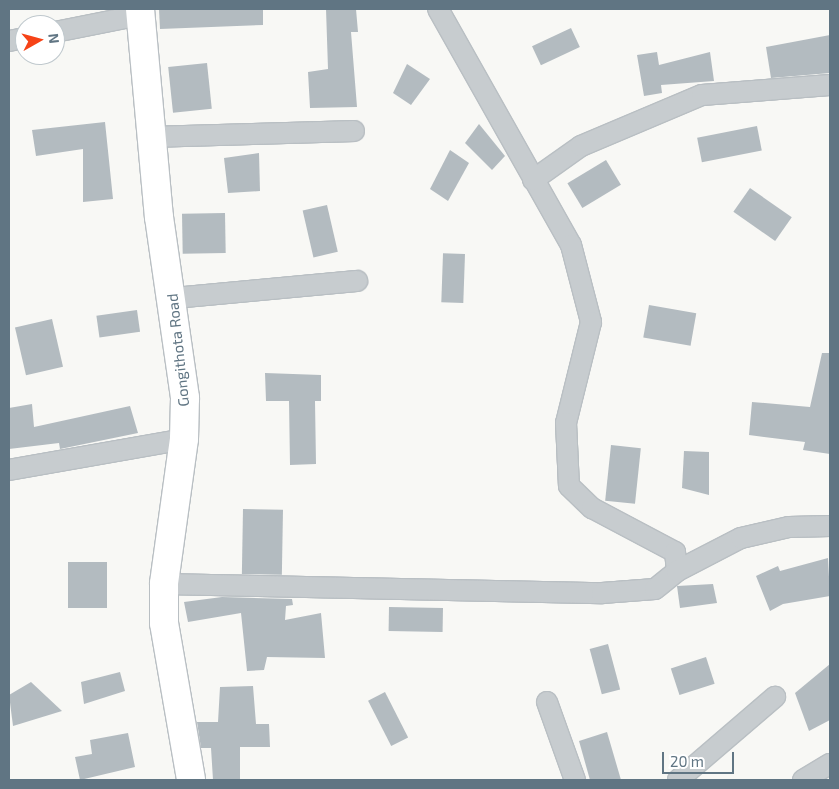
<!DOCTYPE html>
<html>
<head>
<meta charset="utf-8">
<style>
  body { margin:0 }
  #map { position:relative; width:839px; height:789px; overflow:hidden; background:#f8f8f5; font-family:"Exo 2",sans-serif }
  div>[style] { position:absolute }
  .building>* { inset:0; background:#b3bbc0; transform-origin:0 0 }
  .roads { filter:drop-shadow(1px 0 #b9bfc3) drop-shadow(-1px 0 #b9bfc3) drop-shadow(0 1px #b9bfc3) drop-shadow(0 -1px #b9bfc3) }
  .street>* { height:20px; margin:-10px; padding:0 10px; transform-origin:10px; border-radius:10px; background:#c7cccf }
  .secondary>* { height:28px; margin:-14px; padding:0 14px; transform-origin:14px; border-radius:14px; background:#fff }
  span { translate:-50% -50%; white-space:nowrap; text-align:center; line-height:1.15; -webkit-text-stroke:5px #fff; paint-order:stroke }
  .street-label { font-size:15px; color:#607583 }
  .frame { position:absolute; inset:0; border:10px solid #607583; pointer-events:none }
  .north { position:absolute; left:15px; top:15px; width:50px; height:50px; box-sizing:border-box; background:#fff; border:1px solid #bfc8cd; border-radius:50%; rotate:83deg; font-size:14px; font-weight:700; line-height:20px; text-align:center; color:#607583 }
  .north::after { content:''; display:block; margin:auto; width:18px; height:22px; background:#f64317; clip-path:polygon(50% 0,100% 100%,50% 72%,0 100%) }
  .scale { position:absolute; left:662px; top:752px; width:72px; height:22px; box-sizing:border-box; border:2px solid #607583; border-top:0; padding-left:6px; font-size:15px; line-height:18px; white-space:nowrap; color:#607583; -webkit-text-stroke:4px #fff; paint-order:stroke }
</style>
</head>
<body>
<div id="map">
  <div class="building">
    <i style="clip-path:polygon(159px 9px,263px 9px,263px 25px,160px 29px)"></i>
    <i style="clip-path:polygon(326px 9px,356px 9px,358px 32px,351px 32px,357px 107px,310px 108px,308px 72px,328px 69px)"></i>
    <i style="left:571px;top:28px;width:21px;height:43px;rotate:65deg"></i>
    <i style="clip-path:polygon(830px 35px,830px 73px,771px 78px,766px 47px)"></i>
    <i style="clip-path:polygon(657px 52px,659px 65px,710px 52px,714px 81px,661px 85px,662px 93px,644px 96px,637px 55px)"></i>
    <i style="left:207px;top:63px;width:46px;height:39px;rotate:84deg"></i>
    <i style="clip-path:polygon(407px 64px,430px 79px,411px 105px,393px 93px)"></i>
    <i style="clip-path:polygon(105px 122px,113px 199px,83px 202px,83px 149px,36px 156px,32px 130px)"></i>
    <i style="clip-path:polygon(479px 124px,505px 156px,492px 170px,465px 143px)"></i>
    <i style="left:757px;top:126px;width:25px;height:61px;rotate:79deg"></i>
    <i style="clip-path:polygon(450px 150px,469px 163px,448px 201px,430px 189px)"></i>
    <i style="clip-path:polygon(259px 153px,260px 191px,228px 193px,224px 158px)"></i>
    <i style="left:606px;top:160px;width:29px;height:45px;rotate:59deg"></i>
    <i style="left:750px;top:188px;width:51px;height:29px;rotate:35deg"></i>
    <i style="left:327px;top:205px;width:48px;height:25px;rotate:77deg"></i>
    <i style="left:225px;top:213px;width:40px;height:43px;rotate:89deg"></i>
    <i style="left:465px;top:254px;width:49px;height:22px;rotate:92deg"></i>
    <i style="left:649px;top:305px;width:48px;height:33px;rotate:10deg"></i>
    <i style="left:137px;top:310px;width:22px;height:41px;rotate:82deg"></i>
    <i style="left:52px;top:319px;width:49px;height:38px;rotate:77deg"></i>
    <i style="clip-path:polygon(822px 353px,830px 353px,830px 454px,803px 450px,805px 442px,749px 435px,752px 402px,810px 407px)"></i>
    <i style="clip-path:polygon(265px 373px,321px 375px,321px 401px,315px 401px,316px 464px,290px 465px,289px 401px,266px 401px)"></i>
    <i style="clip-path:polygon(32px 404px,34px 427px,130px 406px,138px 433px,60px 449px,59px 443px,9px 449px,9px 408px)"></i>
    <i style="left:611px;top:445px;width:30px;height:56px;rotate:6deg"></i>
    <i style="clip-path:polygon(684px 451px,709px 452px,709px 495px,682px 488px)"></i>
    <i style="left:243px;top:509px;width:40px;height:65px;rotate:1deg"></i>
    <i style="clip-path:polygon(828px 558px,830px 596px,783px 604px,770px 611px,756px 576px,778px 566px,780px 571px)"></i>
    <i style="left:68px;top:562px;width:39px;height:46px"></i>
    <i style="clip-path:polygon(713px 584px,717px 603px,680px 608px,677px 586px)"></i>
    <i style="clip-path:polygon(222px 597px,292px 599px,293px 605px,286px 606px,285px 620px,321px 613px,325px 658px,267px 657px,264px 670px,247px 671px,241px 613px,188px 622px,184px 602px)"></i>
    <i style="left:389px;top:607px;width:54px;height:24px;rotate:1deg"></i>
    <i style="left:608px;top:644px;width:47px;height:19px;rotate:75deg"></i>
    <i style="left:706px;top:657px;width:28px;height:37px;rotate:72deg"></i>
    <i style="clip-path:polygon(830px 664px,830px 720px,809px 731px,795px 693px)"></i>
    <i style="clip-path:polygon(120px 672px,125px 691px,84px 704px,81px 682px)"></i>
    <i style="clip-path:polygon(31px 682px,62px 711px,13px 726px,9px 695px)"></i>
    <i style="clip-path:polygon(253px 686px,256px 724px,269px 724px,270px 747px,240px 747px,240px 780px,213px 780px,211px 748px,201px 748px,197px 722px,218px 722px,220px 687px)"></i>
    <i style="left:385px;top:692px;width:51px;height:19px;rotate:63deg"></i>
    <i style="clip-path:polygon(607px 732px,621px 780px,590px 780px,579px 741px)"></i>
    <i style="clip-path:polygon(128px 733px,135px 767px,80px 780px,75px 757px,92px 754px,90px 740px)"></i>
  </div>
  <div class="roads">
    <div class="street">
      <i style="left:438px;top:9px;width:271px;rotate:60.6deg"></i>
      <i style="left:571px;top:245px;width:80px;rotate:75.4deg"></i>
      <i style="left:591px;top:322px;width:104px;rotate:103.9deg"></i>
      <i style="left:566px;top:423px;width:63px;rotate:87.3deg"></i>
      <i style="left:569px;top:486px;width:32px;rotate:44deg"></i>
      <i style="left:592px;top:508px;width:94px;rotate:27.9deg"></i>
      <i style="left:675px;top:552px;width:19px;rotate:84deg"></i>
      <i style="left:55px;top:32px;width:87px;rotate:-11.3deg"></i>
      <i style="left:9px;top:41px;width:16px;rotate:-11deg"></i>
      <i style="left:151px;top:137px;width:203px;rotate:-1.7deg"></i>
      <i style="left:533px;top:180px;width:59px;rotate:-35.3deg"></i>
      <i style="left:581px;top:146px;width:131px;rotate:-22.9deg"></i>
      <i style="left:702px;top:95px;width:128px;rotate:-4.5deg"></i>
      <i style="left:173px;top:298px;width:185px;rotate:-5.3deg"></i>
      <i style="left:9px;top:470px;width:178px;rotate:-10deg"></i>
      <i style="left:164px;top:584px;width:438px;rotate:1.2deg"></i>
      <i style="left:602px;top:593px;width:53px;rotate:-4.3deg"></i>
      <i style="left:655px;top:589px;width:28px;rotate:-39deg"></i>
      <i style="left:677px;top:571px;width:72px;rotate:-27.3deg"></i>
      <i style="left:741px;top:538px;width:49px;rotate:-12.9deg"></i>
      <i style="left:789px;top:527px;width:41px;rotate:-1.4deg"></i>
      <i style="left:547px;top:702px;width:83px;rotate:70.3deg"></i>
      <i style="left:678px;top:780px;width:128px;rotate:-40.6deg"></i>
      <i style="left:803px;top:780px;width:31px;rotate:-31deg"></i>
    </div>
    <div class="secondary">
      <i style="left:140px;top:9px;width:209px;rotate:84.8deg"></i>
      <i style="left:159px;top:217px;width:183px;rotate:81.8deg"></i>
      <i style="left:185px;top:398px;width:41px;rotate:91.4deg"></i>
      <i style="left:184px;top:439px;width:146px;rotate:97.9deg"></i>
      <i style="left:164px;top:584px;width:39px;rotate:90deg"></i>
      <i style="left:164px;top:623px;width:159px;rotate:80.2deg"></i>
    </div>
  </div>
  <div class="street-label">
    <span style="left:178px;top:350px;rotate:-96deg">Gongithota Road</span>
  </div>
  <div class="frame"></div>
  <div class="north">N</div>
  <div class="scale">20 m</div>
</div>
</body>
</html>
